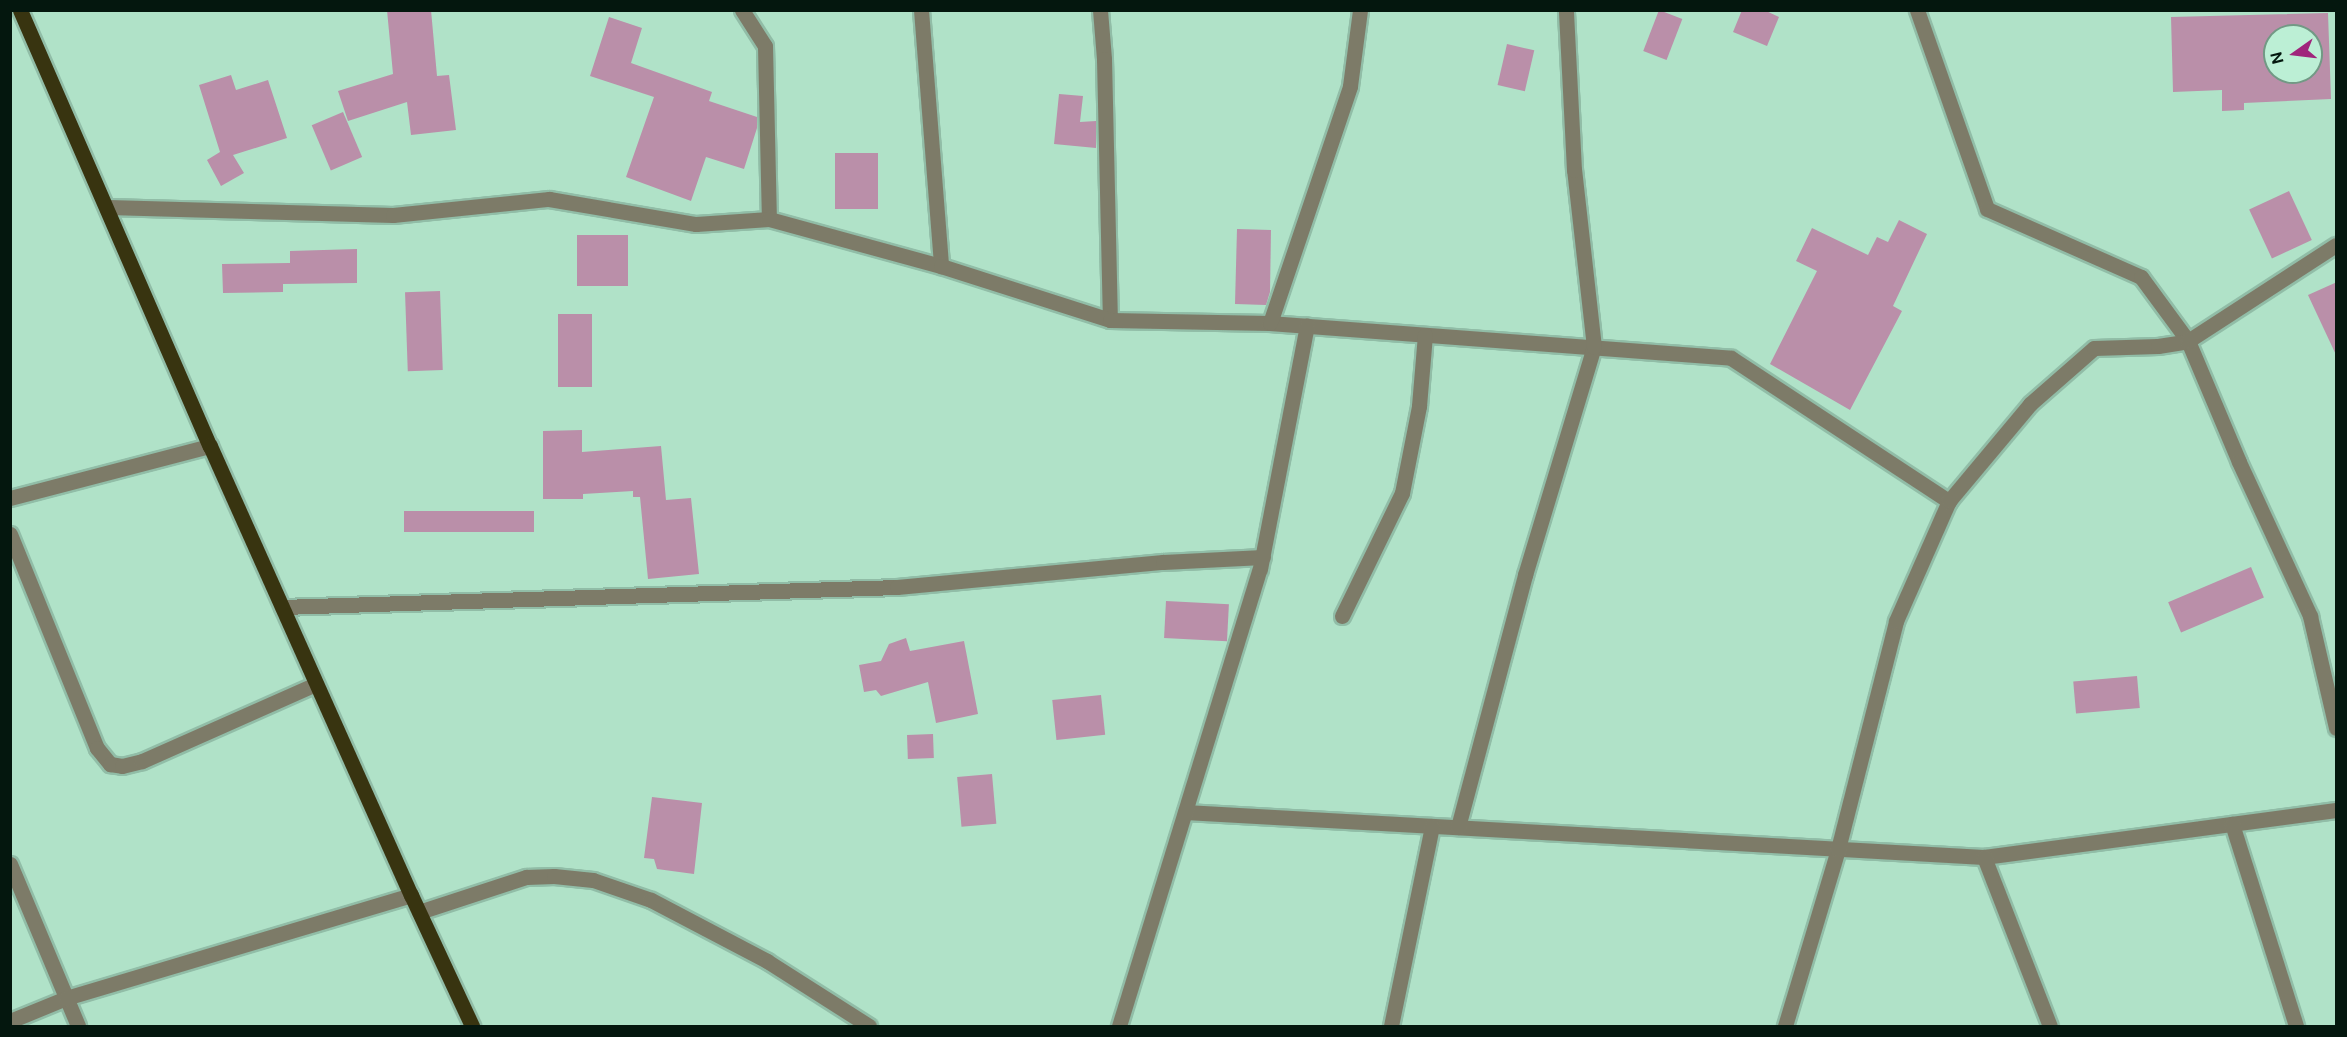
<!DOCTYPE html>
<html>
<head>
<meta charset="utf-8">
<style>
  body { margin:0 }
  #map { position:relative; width:2347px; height:1037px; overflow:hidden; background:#b0e2c8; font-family:"DM Sans",sans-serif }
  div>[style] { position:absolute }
  .building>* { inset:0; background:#ba8fa9; transform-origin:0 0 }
  .roads { filter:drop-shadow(2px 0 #91bda7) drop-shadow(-2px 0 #91bda7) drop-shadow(0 2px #91bda7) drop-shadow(0 -2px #91bda7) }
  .minor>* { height:15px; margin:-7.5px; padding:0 7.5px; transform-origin:7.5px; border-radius:7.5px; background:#7d7b68 }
  .major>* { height:15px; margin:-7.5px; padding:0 7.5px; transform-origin:7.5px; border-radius:7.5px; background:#383410 }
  span { translate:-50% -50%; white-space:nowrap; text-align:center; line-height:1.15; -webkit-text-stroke:6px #bcefd5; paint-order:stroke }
  .frame { position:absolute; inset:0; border:12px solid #04170e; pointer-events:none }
  .north { position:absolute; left:2263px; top:24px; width:60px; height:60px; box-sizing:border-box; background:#bcefd5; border:2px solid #729985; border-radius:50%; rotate:256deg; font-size:16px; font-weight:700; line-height:24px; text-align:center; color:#04170e }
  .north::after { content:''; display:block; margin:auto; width:21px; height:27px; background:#a0257c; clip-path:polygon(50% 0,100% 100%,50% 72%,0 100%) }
</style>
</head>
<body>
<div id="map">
  <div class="building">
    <i style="clip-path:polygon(387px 10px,431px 10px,437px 76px,449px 75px,456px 130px,411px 135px,407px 102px,348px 121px,338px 91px,393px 74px)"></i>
    <i style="left:1659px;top:10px;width:25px;height:44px;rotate:21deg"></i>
    <i style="clip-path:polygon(1742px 10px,1764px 10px,1779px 17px,1767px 46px,1733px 32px)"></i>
    <i style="clip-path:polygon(evenodd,2328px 13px,2331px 99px,2244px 103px,2244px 110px,2222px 111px,2222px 90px,2173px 92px,2171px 17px,2328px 13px,2275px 36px,2311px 36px,2311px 72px,2275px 72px,2275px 36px)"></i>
    <i style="clip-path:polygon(609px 17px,642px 28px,631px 63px,712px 92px,709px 101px,757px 117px,757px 128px,744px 169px,706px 157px,691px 201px,626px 177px,654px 97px,590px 76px)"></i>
    <i style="left:1507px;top:44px;width:28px;height:42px;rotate:13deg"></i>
    <i style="clip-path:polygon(231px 75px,236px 90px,268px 80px,287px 138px,233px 155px,244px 173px,221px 186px,207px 160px,220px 152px,199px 85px)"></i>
    <i style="clip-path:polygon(1059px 94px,1083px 96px,1080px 122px,1096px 121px,1096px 148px,1054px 144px)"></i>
    <i style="left:343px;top:112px;width:49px;height:34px;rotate:67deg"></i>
    <i style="left:878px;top:153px;width:56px;height:43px;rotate:90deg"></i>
    <i style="left:2289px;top:191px;width:54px;height:44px;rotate:65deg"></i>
    <i style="clip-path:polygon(1899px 220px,1927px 234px,1893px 306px,1902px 311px,1850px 410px,1770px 364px,1817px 271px,1796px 261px,1812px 228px,1868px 255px,1877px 237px,1888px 242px)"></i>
    <i style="clip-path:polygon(1237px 229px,1271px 230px,1270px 292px,1266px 305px,1235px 304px)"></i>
    <i style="left:577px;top:235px;width:51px;height:51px"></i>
    <i style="clip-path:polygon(357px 249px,357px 283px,283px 284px,283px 292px,223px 293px,222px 264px,290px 263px,290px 251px)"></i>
    <i style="clip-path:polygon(2337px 282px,2337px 357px,2308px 295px)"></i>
    <i style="left:440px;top:291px;width:79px;height:35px;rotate:88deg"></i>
    <i style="left:558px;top:314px;width:34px;height:73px"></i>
    <i style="clip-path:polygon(582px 430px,582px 452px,661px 446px,666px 500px,691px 498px,699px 574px,648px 579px,640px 497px,633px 497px,633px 491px,583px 494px,583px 499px,543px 499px,543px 431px)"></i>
    <i style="left:534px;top:511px;width:21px;height:130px;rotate:90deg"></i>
    <i style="left:2251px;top:567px;width:33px;height:90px;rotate:67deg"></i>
    <i style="left:1166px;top:601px;width:63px;height:37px;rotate:3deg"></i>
    <i style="clip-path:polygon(906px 638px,910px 651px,964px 641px,978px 714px,936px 723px,928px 682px,881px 696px,876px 690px,864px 692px,859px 665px,881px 661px,889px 644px)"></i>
    <i style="left:2137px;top:676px;width:32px;height:64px;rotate:85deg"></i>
    <i style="left:1101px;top:695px;width:40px;height:49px;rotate:84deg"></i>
    <i style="left:933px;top:734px;width:24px;height:26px;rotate:88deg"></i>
    <i style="left:992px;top:774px;width:50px;height:35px;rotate:85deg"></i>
    <i style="clip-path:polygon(652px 797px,702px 803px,694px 874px,657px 869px,654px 859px,644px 858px)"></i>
  </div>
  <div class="roads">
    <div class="minor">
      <i style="left:742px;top:10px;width:43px;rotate:57.4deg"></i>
      <i style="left:765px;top:46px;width:173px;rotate:88.7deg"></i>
      <i style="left:921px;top:10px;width:257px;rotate:85.5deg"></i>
      <i style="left:1100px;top:10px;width:49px;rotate:85.3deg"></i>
      <i style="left:1104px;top:59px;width:261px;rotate:88.7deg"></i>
      <i style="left:1917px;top:10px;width:211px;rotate:70.6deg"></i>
      <i style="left:1987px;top:209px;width:168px;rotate:23.8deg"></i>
      <i style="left:2141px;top:277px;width:79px;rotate:53.7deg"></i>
      <i style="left:2188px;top:341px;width:131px;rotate:67.1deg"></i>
      <i style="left:2239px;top:462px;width:170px;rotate:65.2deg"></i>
      <i style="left:2310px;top:616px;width:115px;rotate:76.9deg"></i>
      <i style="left:108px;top:207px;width:285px;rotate:1.6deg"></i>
      <i style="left:393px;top:215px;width:157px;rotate:-5.9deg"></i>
      <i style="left:549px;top:199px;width:149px;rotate:9.7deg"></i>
      <i style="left:696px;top:224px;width:73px;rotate:-3.9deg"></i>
      <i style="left:769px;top:219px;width:178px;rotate:15.3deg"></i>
      <i style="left:941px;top:266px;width:177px;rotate:17.7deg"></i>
      <i style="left:1110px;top:320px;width:160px;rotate:1.1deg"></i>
      <i style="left:1270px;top:323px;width:462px;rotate:4.3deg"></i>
      <i style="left:1731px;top:358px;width:261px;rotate:33.3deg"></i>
      <i style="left:1270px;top:323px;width:250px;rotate:-71.3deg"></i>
      <i style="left:1350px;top:86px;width:77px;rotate:-82.5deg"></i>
      <i style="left:10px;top:498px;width:207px;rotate:-14.6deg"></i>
      <i style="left:10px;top:534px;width:231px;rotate:67.9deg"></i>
      <i style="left:97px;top:748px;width:21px;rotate:51deg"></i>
      <i style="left:110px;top:764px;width:12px;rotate:9deg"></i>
      <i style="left:122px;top:766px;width:21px;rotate:-14deg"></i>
      <i style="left:142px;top:761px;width:190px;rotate:-23.9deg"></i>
      <i style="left:282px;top:607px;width:615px;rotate:-1.86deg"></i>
      <i style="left:897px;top:587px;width:267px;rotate:-5.4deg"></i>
      <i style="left:1163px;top:562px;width:100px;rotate:-2.9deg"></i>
      <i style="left:1342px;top:616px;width:137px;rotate:-64deg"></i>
      <i style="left:1402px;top:493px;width:89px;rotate:-78.9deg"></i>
      <i style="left:1419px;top:406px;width:71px;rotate:-85.2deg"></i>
      <i style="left:1185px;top:812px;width:800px;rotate:3.22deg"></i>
      <i style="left:1984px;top:857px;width:355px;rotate:-7.6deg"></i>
      <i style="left:2232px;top:824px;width:212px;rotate:72.4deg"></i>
      <i style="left:1458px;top:827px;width:261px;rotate:-75.1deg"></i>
      <i style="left:1525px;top:575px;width:238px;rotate:-73.2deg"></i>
      <i style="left:1594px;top:347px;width:178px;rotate:-96.4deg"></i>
      <i style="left:1574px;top:170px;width:160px;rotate:-92.9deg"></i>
      <i style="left:1984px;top:857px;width:181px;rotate:68.7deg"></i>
      <i style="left:10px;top:864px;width:176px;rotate:67.2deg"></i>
      <i style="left:419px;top:912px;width:113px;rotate:-18.1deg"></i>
      <i style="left:526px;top:877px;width:28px;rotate:-2deg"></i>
      <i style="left:554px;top:876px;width:39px;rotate:6deg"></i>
      <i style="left:593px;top:880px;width:61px;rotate:19deg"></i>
      <i style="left:651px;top:900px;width:131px;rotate:27.7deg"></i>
      <i style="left:767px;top:961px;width:121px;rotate:32.5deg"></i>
      <i style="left:10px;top:1021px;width:61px;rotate:-22.3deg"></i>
      <i style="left:66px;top:998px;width:360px;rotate:-16.6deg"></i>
      <i style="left:1119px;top:1026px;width:478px;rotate:-72.9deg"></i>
      <i style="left:1260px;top:569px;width:248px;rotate:-79.1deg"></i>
      <i style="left:1391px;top:1026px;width:204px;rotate:-78.4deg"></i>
      <i style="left:1785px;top:1026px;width:185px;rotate:-73.3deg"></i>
      <i style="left:1838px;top:849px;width:235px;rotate:-75.7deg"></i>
      <i style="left:1896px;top:621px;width:131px;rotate:-66.2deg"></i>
      <i style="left:1949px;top:501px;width:126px;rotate:-50.1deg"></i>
      <i style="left:2030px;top:404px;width:85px;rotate:-41.2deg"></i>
      <i style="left:2094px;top:348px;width:64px;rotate:-1.8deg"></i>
      <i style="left:2158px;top:346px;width:30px;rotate:-9deg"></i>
      <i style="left:2188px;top:341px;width:176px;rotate:-33deg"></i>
    </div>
    <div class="major">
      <i style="left:20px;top:10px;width:476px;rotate:66.5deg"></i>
      <i style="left:210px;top:446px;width:492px;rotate:65.9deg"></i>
      <i style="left:411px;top:895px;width:145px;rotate:65deg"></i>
    </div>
  </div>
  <div class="frame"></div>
  <div class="north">N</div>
</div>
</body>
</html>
